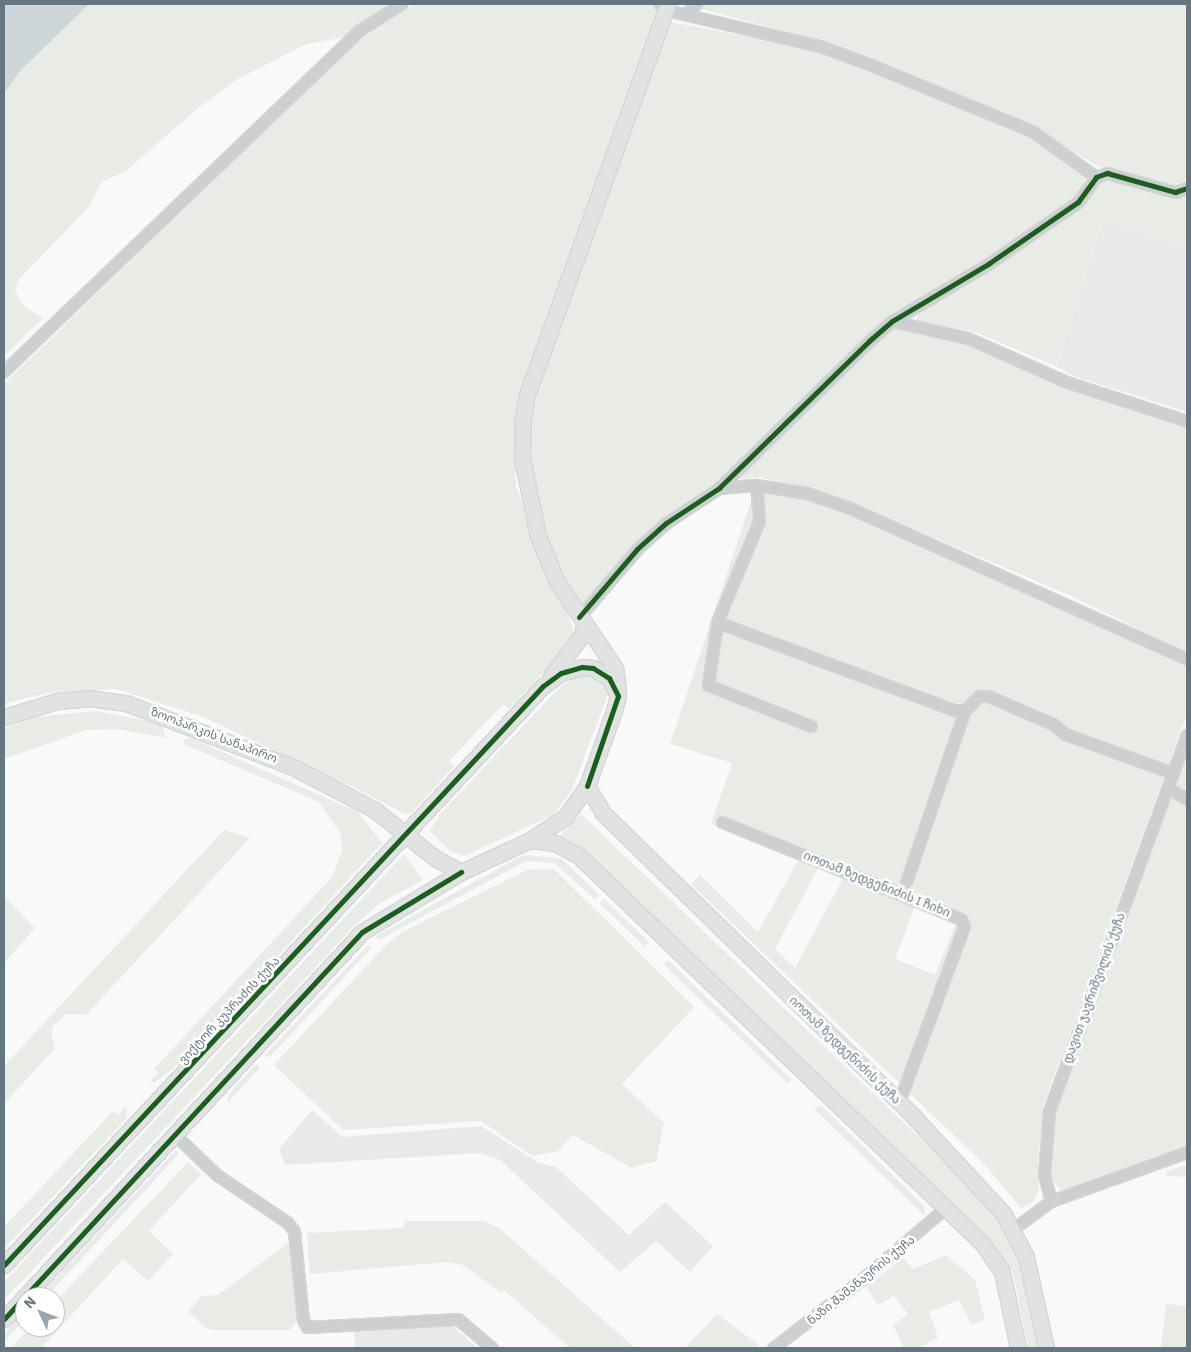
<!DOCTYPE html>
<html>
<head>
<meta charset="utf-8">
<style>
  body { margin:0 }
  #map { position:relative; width:1191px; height:1352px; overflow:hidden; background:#f9f9f9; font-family:"IBM Plex Sans","Noto Sans Georgian",sans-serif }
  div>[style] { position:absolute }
  .built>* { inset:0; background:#e8e9e9 }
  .green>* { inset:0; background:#e8ebe6; transform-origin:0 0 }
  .water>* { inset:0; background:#ced6d9 }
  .roads { filter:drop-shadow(1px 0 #d5d6d7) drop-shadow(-1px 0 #d5d6d7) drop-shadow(0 1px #d5d6d7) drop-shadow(0 -1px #d5d6d7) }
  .street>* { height:11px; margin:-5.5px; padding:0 5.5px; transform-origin:5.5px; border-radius:5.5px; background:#cecfd0 }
  .secondary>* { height:15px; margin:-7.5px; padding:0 7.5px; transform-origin:7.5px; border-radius:7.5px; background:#e1e2e2 }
  .cycleway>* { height:5px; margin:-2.5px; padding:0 2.5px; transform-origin:2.5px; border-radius:2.5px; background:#1b5e20 }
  span { translate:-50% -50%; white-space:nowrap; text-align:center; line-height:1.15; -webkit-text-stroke:5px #fff; paint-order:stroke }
  .street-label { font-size:12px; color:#657683 }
  .frame { position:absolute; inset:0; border:5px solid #657683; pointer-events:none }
  .north { position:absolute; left:15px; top:1287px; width:50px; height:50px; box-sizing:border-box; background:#fff; border:1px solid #c1c8cd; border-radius:50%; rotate:313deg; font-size:14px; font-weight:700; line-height:20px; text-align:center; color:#657683 }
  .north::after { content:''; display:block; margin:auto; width:18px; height:22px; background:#99a4ac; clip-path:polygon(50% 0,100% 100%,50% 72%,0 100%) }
</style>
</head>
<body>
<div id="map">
  <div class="built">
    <i style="clip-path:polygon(1103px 220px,1187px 248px,1187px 412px,1073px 376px,1056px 366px)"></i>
    <i style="clip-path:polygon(312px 1110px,343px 1137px,481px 1126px,539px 1163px,556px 1167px,629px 1235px,665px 1202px,713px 1246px,690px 1272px,656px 1241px,620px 1272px,500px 1160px,480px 1153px,285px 1165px,279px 1149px)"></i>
    <i style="clip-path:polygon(452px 1325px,477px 1348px,355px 1348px,354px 1331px)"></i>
  </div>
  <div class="green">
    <i style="clip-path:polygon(98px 4px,388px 4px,345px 37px,306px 44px,236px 80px,198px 108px,126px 171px,102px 182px,88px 208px,18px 280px,15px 291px,25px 307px,43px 318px,4px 356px,4px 94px,20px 71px,79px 14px,88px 5px)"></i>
    <i style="clip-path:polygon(415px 4px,661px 4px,527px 381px,514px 438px,516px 487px,571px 623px,574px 633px,567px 647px,509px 709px,503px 704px,449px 761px,454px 766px,411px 814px,403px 813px,353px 787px,201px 716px,116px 689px,46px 693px,4px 704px,4px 384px,354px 44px)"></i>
    <i style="clip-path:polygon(683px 4px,1187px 4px,1187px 183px,1174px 187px,1097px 166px,1015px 117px,809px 38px)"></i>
    <i style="clip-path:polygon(671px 22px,807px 48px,904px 85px,1025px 135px,1067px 160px,1085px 175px,1085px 184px,1066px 207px,982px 264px,891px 314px,725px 478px,688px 501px,641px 540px,583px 609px,554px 559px,535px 505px,531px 465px,531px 421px,547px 358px)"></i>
    <i style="clip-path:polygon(1110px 178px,1187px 192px,1187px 248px,1103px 220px,1056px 366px,972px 331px,917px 322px,918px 311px,1005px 261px,1083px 206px,1102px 182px)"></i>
    <i style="clip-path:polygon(893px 327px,968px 345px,1062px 386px,1187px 428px,1187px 653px,1069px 595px,862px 507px,820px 492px,760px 477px,739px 479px,740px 472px)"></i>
    <i style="clip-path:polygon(evenodd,755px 489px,805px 497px,843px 511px,1187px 664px,1187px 714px,1044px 1104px,1038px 1161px,1039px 1189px,1032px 1203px,1021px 1208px,985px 1165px,691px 884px,700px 875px,758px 932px,799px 859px,711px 824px,732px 763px,670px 744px,755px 489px,820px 864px,844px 877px,795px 968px,775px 949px,820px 864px,755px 489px,916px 904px,957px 920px,935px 975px,895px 959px,916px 904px)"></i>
    <i style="clip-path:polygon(579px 674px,602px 681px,608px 694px,572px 790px,553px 815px,464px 856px,450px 851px,430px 831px,440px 814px,557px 690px)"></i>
    <i style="clip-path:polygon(96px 711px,153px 722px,163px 727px,166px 738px,118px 729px,86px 730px,4px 759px,4px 728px,36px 717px)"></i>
    <i style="clip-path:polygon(191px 738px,358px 812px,382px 843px,175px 1067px,154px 1083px,150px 1081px,158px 1073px,154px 1069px,333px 876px,343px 848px,340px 833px,319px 802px,183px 744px,184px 740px)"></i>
    <i style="clip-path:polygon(1187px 749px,1187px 1147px,1067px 1191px,1060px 1190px,1052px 1179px,1053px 1113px)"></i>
    <i style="clip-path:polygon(581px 814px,966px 1182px,1002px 1224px,1022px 1271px,1037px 1348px,1028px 1348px,1013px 1273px,996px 1247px,560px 835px)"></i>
    <i style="clip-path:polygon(224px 830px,250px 838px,86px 1015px,66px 1014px,53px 1026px,51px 1033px,55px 1048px,4px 1104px,4px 1066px)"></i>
    <i style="clip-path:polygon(404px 854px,423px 880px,380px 903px,359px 921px,4px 1300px,4px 1282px)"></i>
    <i style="clip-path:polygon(523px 855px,562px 859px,599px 895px,595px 899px,554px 863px,526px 861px,379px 940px,376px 936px)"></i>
    <i style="clip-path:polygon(554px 869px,694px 1007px,622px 1084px,664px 1123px,656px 1161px,632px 1168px,573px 1135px,558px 1151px,532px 1156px,481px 1121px,343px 1130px,274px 1065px,387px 944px,402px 932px,527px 870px)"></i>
    <i style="clip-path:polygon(4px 896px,35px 928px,4px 963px)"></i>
    <i style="left:604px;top:899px;width:62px;height:6px;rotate:44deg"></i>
    <i style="clip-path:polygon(369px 944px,372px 947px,269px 1058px,265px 1055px)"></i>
    <i style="left:668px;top:960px;width:172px;height:6px;rotate:44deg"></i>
    <i style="clip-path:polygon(256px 1064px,260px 1068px,227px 1103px,229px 1094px)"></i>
    <i style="clip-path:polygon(821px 1105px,924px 1206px,925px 1216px,814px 1109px)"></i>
    <i style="clip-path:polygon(126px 1106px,127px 1117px,120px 1125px,4px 1249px,4px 1227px,113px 1111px,118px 1115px)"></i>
    <i style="clip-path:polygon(176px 1150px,179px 1154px,46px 1297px,38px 1297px)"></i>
    <i style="clip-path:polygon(188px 1162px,201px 1174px,149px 1231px,173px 1254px,148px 1281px,123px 1259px,41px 1348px,11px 1348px,31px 1327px,55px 1327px,55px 1302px)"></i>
    <i style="clip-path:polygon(1187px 1165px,1187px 1177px,1167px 1176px,1167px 1171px)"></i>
    <i style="clip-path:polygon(405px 1221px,484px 1221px,499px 1228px,635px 1348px,570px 1348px,504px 1290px,501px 1293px,463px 1265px,447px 1262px,310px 1274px,307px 1233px,404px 1228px)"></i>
    <i style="clip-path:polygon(288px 1243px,294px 1248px,298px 1319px,290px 1330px,214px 1330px,206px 1328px,188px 1312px,202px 1296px,218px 1295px)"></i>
    <i style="clip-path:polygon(946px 1255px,975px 1280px,985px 1320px,972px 1325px,959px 1300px,929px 1312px,938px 1338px,918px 1348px,904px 1348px,893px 1325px,908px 1314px,894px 1296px,878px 1305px,866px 1287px,903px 1258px,913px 1269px)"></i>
    <i style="clip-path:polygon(1166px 1304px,1187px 1306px,1187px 1348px,1161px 1348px)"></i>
    <i style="clip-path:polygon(25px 1311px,25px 1319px,4px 1342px,4px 1333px)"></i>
    <i style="clip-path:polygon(717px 1314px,759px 1345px,755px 1348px,685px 1348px)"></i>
  </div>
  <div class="water">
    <i style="clip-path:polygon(4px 4px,98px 4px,88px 5px,79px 14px,20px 71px,4px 94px)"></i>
  </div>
  <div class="roads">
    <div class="street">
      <i style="left:660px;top:4px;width:8px;rotate:45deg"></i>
      <i style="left:666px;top:10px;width:158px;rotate:13.2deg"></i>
      <i style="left:820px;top:46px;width:54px;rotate:20.4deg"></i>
      <i style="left:871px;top:65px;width:174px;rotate:22.3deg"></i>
      <i style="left:1032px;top:131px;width:79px;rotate:35.7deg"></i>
      <i style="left:685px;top:14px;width:15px;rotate:-42deg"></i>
      <i style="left:892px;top:321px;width:78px;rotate:12.6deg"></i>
      <i style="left:968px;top:338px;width:108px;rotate:24deg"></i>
      <i style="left:1067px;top:382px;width:126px;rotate:18deg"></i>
      <i style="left:4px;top:371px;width:493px;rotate:-43.8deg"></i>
      <i style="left:360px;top:30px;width:49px;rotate:-32.4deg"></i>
      <i style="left:756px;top:485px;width:36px;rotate:85deg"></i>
      <i style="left:759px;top:521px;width:109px;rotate:112.6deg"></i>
      <i style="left:717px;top:622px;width:64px;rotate:98.1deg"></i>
      <i style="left:708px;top:685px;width:111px;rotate:21.7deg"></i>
      <i style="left:719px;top:488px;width:37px;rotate:-5deg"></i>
      <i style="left:756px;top:485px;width:52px;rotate:8.9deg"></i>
      <i style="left:807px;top:493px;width:46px;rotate:19.2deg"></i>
      <i style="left:850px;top:508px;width:369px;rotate:24.1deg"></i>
      <i style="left:579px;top:617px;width:89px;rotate:-49.5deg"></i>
      <i style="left:637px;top:549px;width:39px;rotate:-42deg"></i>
      <i style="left:666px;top:523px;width:64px;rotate:-33.4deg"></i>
      <i style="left:719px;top:488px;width:210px;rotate:-44.4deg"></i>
      <i style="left:869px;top:341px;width:30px;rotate:-41deg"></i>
      <i style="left:892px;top:321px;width:112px;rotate:-30.7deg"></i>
      <i style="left:988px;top:264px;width:109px;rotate:-34.6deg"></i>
      <i style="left:1078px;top:202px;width:31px;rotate:-54deg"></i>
      <i style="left:1096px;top:177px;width:12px;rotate:-20deg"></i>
      <i style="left:1107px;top:173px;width:71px;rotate:15.6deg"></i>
      <i style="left:1175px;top:192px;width:13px;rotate:-18deg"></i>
      <i style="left:717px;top:622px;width:253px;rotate:20.4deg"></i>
      <i style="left:954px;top:710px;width:11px"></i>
      <i style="left:965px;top:710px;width:20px;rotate:-45deg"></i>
      <i style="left:979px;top:696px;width:9px"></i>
      <i style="left:988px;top:696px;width:71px;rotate:23.3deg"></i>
      <i style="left:1053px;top:724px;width:16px;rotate:40deg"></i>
      <i style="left:1065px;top:734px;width:115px;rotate:19.9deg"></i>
      <i style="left:1168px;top:788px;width:22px;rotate:30deg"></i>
      <i style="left:722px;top:822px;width:258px;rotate:22.1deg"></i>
      <i style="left:961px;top:919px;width:8px;rotate:67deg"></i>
      <i style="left:964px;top:926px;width:188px;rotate:110.3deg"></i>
      <i style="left:906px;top:882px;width:182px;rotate:-71.1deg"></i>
      <i style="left:174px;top:1134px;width:59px;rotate:43.6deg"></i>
      <i style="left:217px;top:1175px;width:84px;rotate:33.9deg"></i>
      <i style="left:287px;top:1222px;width:11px;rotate:52deg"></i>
      <i style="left:294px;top:1231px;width:89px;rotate:84.2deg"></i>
      <i style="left:303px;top:1320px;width:8px;rotate:60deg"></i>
      <i style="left:307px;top:1327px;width:151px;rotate:-3deg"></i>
      <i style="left:458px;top:1319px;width:45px;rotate:40.5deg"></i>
      <i style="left:1051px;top:1201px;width:27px;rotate:-105deg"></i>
      <i style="left:1044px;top:1175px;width:64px;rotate:-85.5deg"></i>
      <i style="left:1049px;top:1111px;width:401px;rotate:-69.9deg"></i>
      <i style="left:1013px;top:1229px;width:47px;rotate:-36.4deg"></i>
      <i style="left:1051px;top:1201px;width:145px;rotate:-19.8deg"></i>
      <i style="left:773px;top:1348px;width:113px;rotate:-37.8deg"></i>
      <i style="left:862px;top:1279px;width:109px;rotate:-40.5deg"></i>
    </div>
    <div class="secondary">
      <i style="left:551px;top:676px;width:51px;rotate:-52.9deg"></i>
      <i style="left:582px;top:635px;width:10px;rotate:-79deg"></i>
      <i style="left:618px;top:689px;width:21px;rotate:-98deg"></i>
      <i style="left:615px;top:668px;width:104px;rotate:-124deg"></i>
      <i style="left:557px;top:582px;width:50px;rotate:-112.4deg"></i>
      <i style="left:538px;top:536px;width:80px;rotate:-101.6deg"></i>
      <i style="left:522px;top:458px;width:39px;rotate:-89deg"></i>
      <i style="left:523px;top:419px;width:24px;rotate:-81deg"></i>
      <i style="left:527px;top:395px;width:416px;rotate:-70.2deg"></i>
      <i style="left:4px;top:717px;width:55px;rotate:-16.8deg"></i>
      <i style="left:57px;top:701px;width:32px;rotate:-5deg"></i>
      <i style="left:89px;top:698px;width:37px;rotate:8deg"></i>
      <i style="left:126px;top:703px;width:181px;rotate:21deg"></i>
      <i style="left:295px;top:768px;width:90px;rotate:27.7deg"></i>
      <i style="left:375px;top:810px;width:77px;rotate:38.7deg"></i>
      <i style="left:435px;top:858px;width:30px;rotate:28deg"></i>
      <i style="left:587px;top:786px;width:31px;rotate:59deg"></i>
      <i style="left:603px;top:813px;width:435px;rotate:44.3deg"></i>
      <i style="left:914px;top:1117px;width:131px;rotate:47.2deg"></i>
      <i style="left:1003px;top:1213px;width:50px;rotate:62.4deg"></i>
      <i style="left:1026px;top:1257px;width:93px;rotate:77.6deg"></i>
      <i style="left:530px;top:840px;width:25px;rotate:7deg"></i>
      <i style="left:555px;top:843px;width:29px;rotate:29deg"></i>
      <i style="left:580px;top:857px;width:557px;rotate:43.84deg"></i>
      <i style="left:982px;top:1243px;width:35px;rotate:55deg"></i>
      <i style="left:1002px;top:1272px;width:78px;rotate:78.1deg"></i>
      <i style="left:4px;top:1265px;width:791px;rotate:-47.05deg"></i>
      <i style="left:543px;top:686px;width:22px;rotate:-36deg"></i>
      <i style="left:561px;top:673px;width:22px;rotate:-16deg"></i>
      <i style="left:582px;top:667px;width:11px;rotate:5deg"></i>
      <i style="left:593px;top:668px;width:19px;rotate:32deg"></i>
      <i style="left:609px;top:678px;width:20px;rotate:63deg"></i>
      <i style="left:618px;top:696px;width:16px;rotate:105deg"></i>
      <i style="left:614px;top:711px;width:80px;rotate:109.8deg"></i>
      <i style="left:587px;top:786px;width:38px;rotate:125deg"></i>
      <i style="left:565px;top:817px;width:42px;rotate:146.7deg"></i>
      <i style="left:530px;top:840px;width:76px;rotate:155.1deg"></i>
      <i style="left:461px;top:872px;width:116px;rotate:148.8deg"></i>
      <i style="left:362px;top:932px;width:527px;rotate:132.77deg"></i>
    </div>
  </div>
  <div class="cycleway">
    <i style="left:579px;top:617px;width:89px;rotate:-49.5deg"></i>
    <i style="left:637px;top:549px;width:39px;rotate:-42deg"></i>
    <i style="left:666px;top:523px;width:64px;rotate:-33.4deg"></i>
    <i style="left:719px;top:488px;width:210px;rotate:-44.4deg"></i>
    <i style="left:869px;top:341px;width:30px;rotate:-41deg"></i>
    <i style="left:892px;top:321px;width:112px;rotate:-30.7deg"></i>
    <i style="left:988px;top:264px;width:109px;rotate:-34.6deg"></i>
    <i style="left:1078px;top:202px;width:31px;rotate:-54deg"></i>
    <i style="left:1096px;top:177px;width:12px;rotate:-20deg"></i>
    <i style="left:1107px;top:173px;width:71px;rotate:15.6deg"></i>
    <i style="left:1175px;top:192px;width:13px;rotate:-18deg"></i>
    <i style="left:4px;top:1265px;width:791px;rotate:-47.05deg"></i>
    <i style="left:543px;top:686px;width:22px;rotate:-36deg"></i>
    <i style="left:561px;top:673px;width:22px;rotate:-16deg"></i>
    <i style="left:582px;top:667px;width:11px;rotate:5deg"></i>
    <i style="left:593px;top:668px;width:19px;rotate:32deg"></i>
    <i style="left:609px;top:678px;width:20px;rotate:63deg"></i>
    <i style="left:618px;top:696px;width:95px;rotate:109deg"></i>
    <i style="left:4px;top:1319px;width:527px;rotate:-47.23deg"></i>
    <i style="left:362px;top:932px;width:116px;rotate:-31.2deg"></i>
  </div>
  <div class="street-label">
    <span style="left:214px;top:735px;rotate:21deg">ზოოპარკის სანაპირო</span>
    <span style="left:877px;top:884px;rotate:22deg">იოთამ ზედგენიძის I ჩიხი</span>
    <span style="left:1094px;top:988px;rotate:-70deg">დავით ჯავრიშვილის ქუჩა</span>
    <span style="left:229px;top:1010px;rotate:-47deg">ვიქტორ კუპრაძის ქუჩა</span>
    <span style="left:845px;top:1050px;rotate:44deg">იოთამ ზედგენიძის ქუჩა</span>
    <span style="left:861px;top:1280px;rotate:-39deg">ნაზი შამანაურის ქუჩა</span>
  </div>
  <div class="frame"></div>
  <div class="north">N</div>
</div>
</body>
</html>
